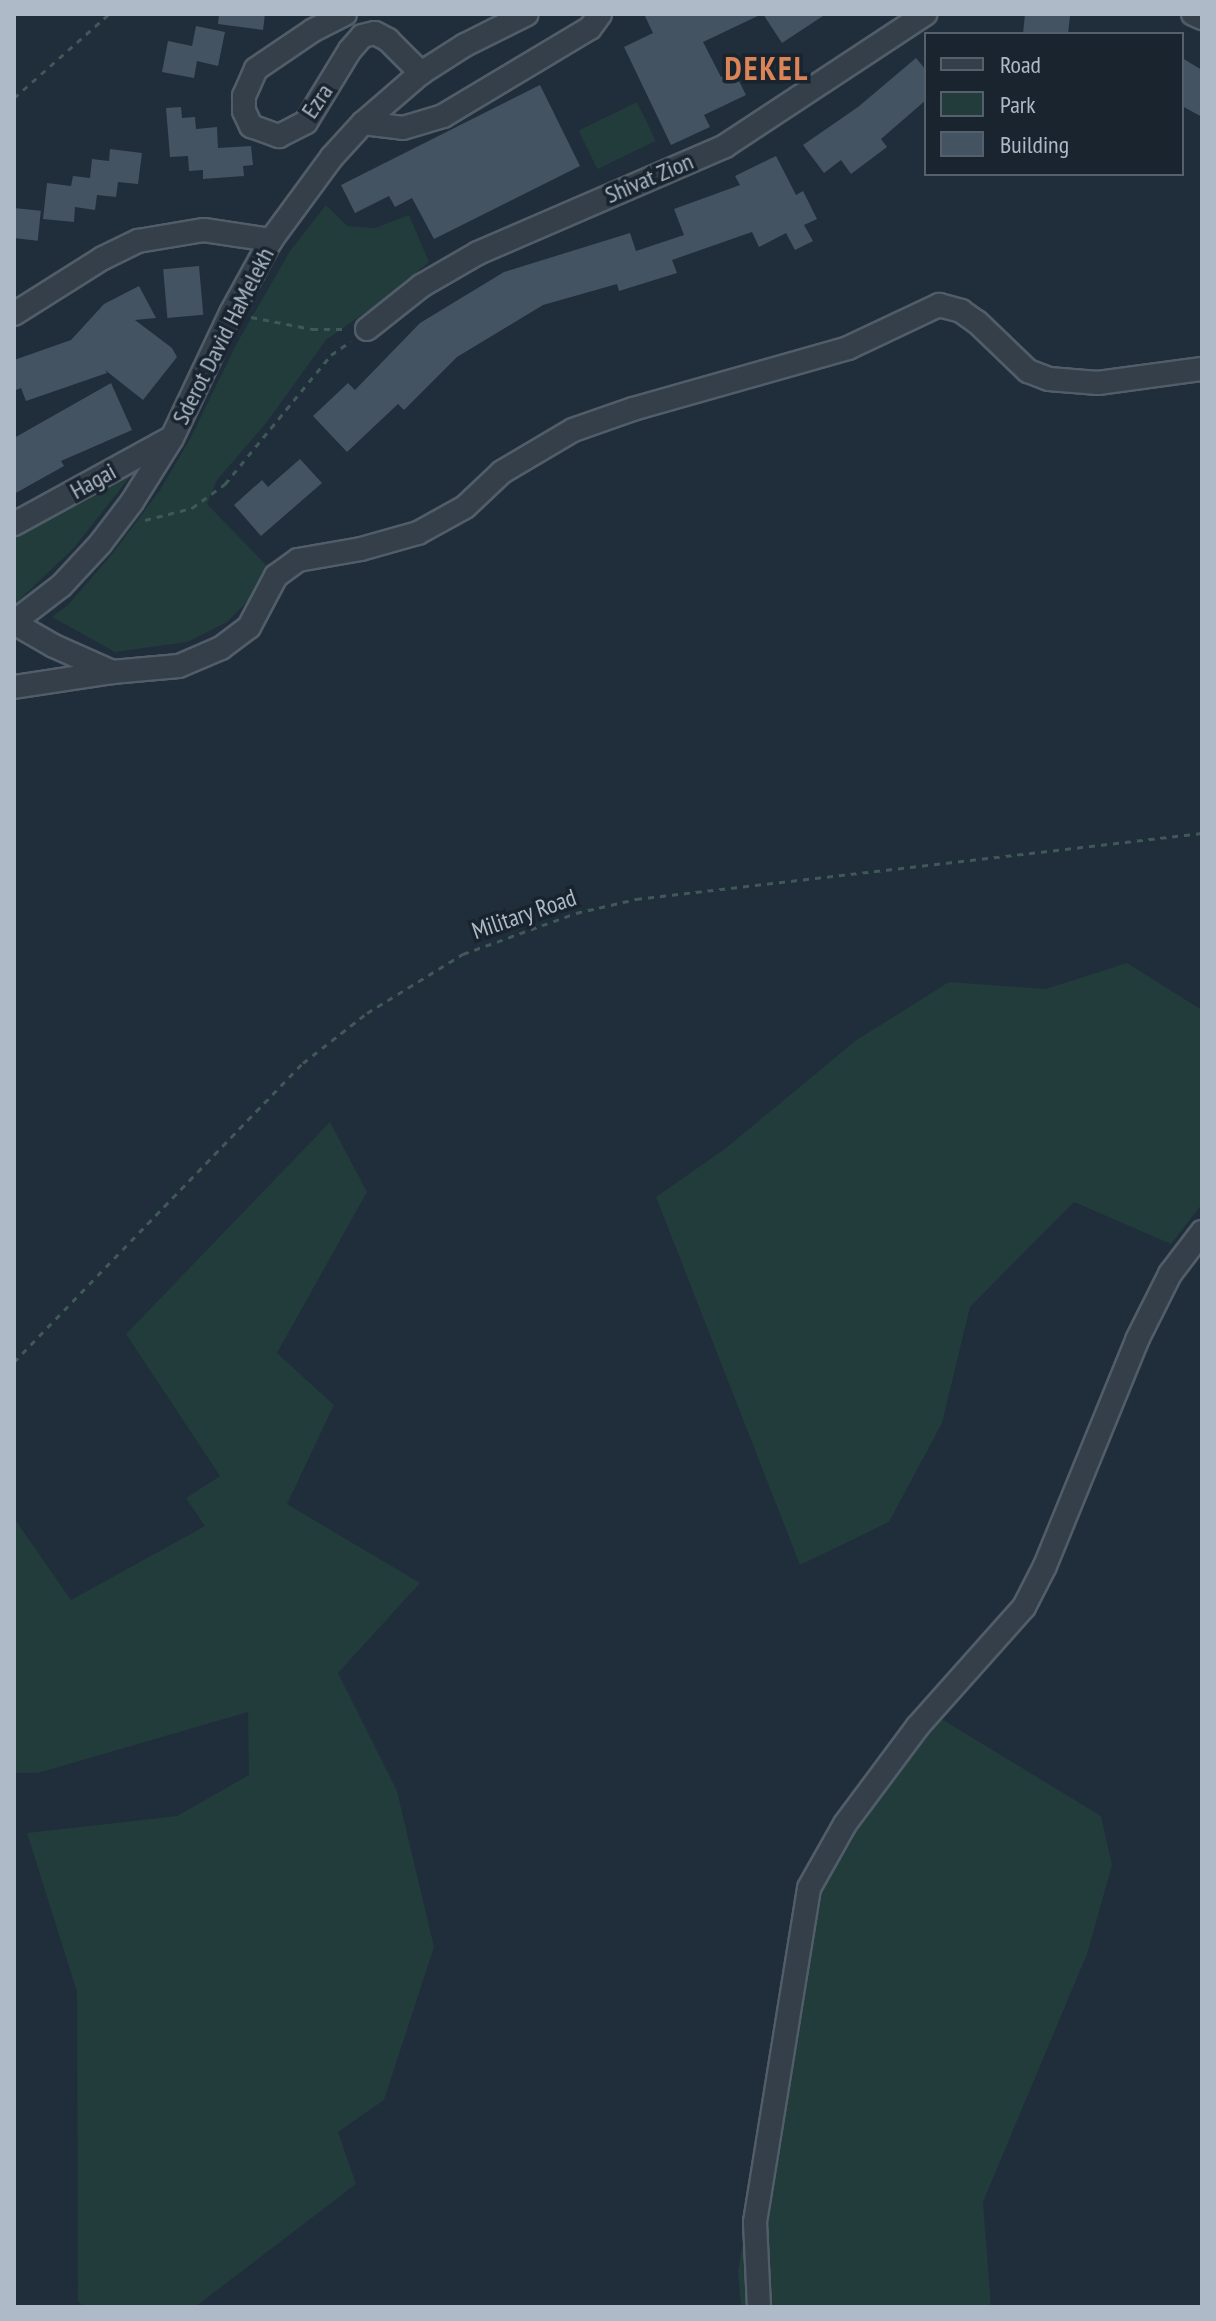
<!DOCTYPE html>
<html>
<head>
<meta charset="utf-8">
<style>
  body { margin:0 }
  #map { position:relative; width:1216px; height:2321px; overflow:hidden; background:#202d3a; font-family:"PT Sans Narrow",sans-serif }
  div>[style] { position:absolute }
  .green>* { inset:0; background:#223b3b; transform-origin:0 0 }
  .building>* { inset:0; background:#435362; transform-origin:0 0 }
  .path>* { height:3px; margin-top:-1.5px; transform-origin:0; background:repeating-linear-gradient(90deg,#3f5858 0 6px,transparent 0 12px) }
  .roads { filter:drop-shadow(2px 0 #515d68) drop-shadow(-2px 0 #515d68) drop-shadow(0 2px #515d68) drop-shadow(0 -2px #515d68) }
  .minor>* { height:22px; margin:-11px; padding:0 11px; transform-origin:11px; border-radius:11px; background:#343f4a }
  span { translate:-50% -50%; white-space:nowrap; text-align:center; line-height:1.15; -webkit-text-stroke:7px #19242f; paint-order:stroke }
  .street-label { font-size:24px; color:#aebac7 }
  .district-label { font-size:32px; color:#da8457; font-weight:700; letter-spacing:2px }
  .frame { position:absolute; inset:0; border:16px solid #aebac7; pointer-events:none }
  .legend { position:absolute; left:924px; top:32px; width:260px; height:144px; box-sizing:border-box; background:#19242f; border:2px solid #55606c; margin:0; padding:10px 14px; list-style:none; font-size:24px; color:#aebac7 }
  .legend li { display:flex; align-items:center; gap:16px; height:40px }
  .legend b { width:40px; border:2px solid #55606c }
</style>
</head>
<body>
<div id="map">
  <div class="green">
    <i style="left:637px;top:102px;width:43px;height:65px;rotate:64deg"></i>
    <i style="clip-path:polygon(326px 205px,347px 226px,375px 228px,409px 215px,429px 262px,386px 298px,326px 340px,267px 422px,217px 480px,207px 504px,269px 568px,256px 593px,227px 622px,187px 642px,115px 652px,52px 617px,69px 604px,112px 554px,160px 490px,190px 439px,237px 343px,290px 251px)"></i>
    <i style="clip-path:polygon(133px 473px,73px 549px,14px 605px,14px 534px)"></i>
    <i style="clip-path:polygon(1127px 963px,1202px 1010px,1202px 1204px,1171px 1244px,1074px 1202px,970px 1307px,942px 1423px,889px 1522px,800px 1565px,656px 1197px,726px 1148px,855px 1041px,949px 982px,1046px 989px)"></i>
    <i style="clip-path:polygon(330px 1122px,367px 1192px,277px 1353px,334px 1405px,287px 1504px,420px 1583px,338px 1673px,397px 1791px,434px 1947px,384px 2100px,338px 2132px,356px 2184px,195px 2307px,83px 2307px,78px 2300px,77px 1992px,27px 1833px,177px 1816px,249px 1775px,248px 1712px,38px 1773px,14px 1773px,14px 1518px,71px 1600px,205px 1526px,186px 1498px,220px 1476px,126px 1334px)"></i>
    <i style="clip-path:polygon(922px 1707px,1101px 1816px,1112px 1865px,1087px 1954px,983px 2202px,991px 2307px,741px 2307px,738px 2272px,801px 1880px)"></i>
  </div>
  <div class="building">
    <i style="clip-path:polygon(219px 14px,265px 14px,263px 30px,218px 24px)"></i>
    <i style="clip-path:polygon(644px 14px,762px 14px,703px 42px,721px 77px,734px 71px,746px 95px,704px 115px,710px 127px,671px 145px,624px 47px,653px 33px)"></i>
    <i style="clip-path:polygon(763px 14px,826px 14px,782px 43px)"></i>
    <i style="clip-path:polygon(1025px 14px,1070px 16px,1068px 34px,1023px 34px)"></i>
    <i style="clip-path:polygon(196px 26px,225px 32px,218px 66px,197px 61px,194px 78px,162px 72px,168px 41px,192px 46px)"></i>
    <i style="clip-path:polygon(916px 58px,926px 70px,926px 100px,881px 139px,887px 147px,851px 174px,841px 160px,824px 173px,803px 145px,858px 107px)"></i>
    <i style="clip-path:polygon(1182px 58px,1202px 70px,1202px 117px,1182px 106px)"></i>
    <i style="clip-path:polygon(540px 85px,580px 166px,434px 239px,412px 198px,395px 207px,389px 196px,355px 213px,341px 185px)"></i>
    <i style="clip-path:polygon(181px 107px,182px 118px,195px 117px,196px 129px,217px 127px,218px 148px,251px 146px,253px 165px,243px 166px,244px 176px,203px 179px,203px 170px,189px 171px,188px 156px,170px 157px,166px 108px)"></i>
    <i style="clip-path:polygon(110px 149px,142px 153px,138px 184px,118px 182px,116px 197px,97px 195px,95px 210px,75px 207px,74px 222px,43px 219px,47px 183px,71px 186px,73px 176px,90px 178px,92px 159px,109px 161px)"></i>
    <i style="clip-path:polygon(776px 156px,796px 195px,803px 191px,817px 219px,804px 225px,813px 241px,795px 250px,786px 233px,759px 247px,752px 232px,672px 260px,677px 273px,619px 291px,617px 284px,543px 305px,457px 357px,404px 410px,398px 404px,347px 452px,313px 416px,348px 383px,355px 390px,420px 323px,504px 272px,630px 233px,636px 251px,684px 235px,674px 209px,740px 185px,735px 176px)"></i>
    <i style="left:14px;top:208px;width:27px;height:30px;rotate:6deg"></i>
    <i style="left:199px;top:266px;width:49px;height:36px;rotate:85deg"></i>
    <i style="clip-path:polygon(139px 286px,156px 318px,135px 320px,172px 348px,177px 357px,143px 400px,105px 370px,107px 373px,26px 401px,21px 388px,14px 391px,14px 360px,71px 340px,104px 304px)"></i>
    <i style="clip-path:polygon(111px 383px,132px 430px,61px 461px,64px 466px,14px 494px,14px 438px)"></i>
    <i style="clip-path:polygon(300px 459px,322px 483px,261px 536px,234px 505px,262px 480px,268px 487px)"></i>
  </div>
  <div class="path">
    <i style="left:14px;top:98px;width:127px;rotate:-41.5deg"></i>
    <i style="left:251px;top:317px;width:62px;rotate:11.1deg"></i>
    <i style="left:312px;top:329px;width:35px"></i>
    <i style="left:145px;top:520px;width:49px;rotate:-14.3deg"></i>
    <i style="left:192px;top:508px;width:41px;rotate:-36deg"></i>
    <i style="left:225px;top:484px;width:167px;rotate:-50.6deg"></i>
    <i style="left:331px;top:355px;width:24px;rotate:-35deg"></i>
    <i style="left:14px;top:1362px;width:416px;rotate:-46deg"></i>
    <i style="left:303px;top:1063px;width:81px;rotate:-38deg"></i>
    <i style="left:367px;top:1013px;width:113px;rotate:-31.6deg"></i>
    <i style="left:463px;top:954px;width:120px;rotate:-19.9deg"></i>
    <i style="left:576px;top:913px;width:62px;rotate:-13.1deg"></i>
    <i style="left:636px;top:899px;width:570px;rotate:-6.65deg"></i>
  </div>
  <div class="roads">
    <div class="minor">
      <i style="left:345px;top:14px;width:37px;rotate:153deg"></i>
      <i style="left:312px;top:31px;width:68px;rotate:145.8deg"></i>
      <i style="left:256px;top:69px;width:30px;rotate:114deg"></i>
      <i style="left:244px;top:96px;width:15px;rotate:90deg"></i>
      <i style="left:244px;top:111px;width:17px;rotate:65deg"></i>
      <i style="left:251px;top:126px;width:30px;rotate:20deg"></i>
      <i style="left:279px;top:136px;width:30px;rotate:-27deg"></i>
      <i style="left:306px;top:122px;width:84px;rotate:-58.6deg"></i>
      <i style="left:350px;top:50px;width:18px;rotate:-49deg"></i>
      <i style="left:362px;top:36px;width:13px;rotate:-13deg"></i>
      <i style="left:375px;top:33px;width:15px;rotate:28deg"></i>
      <i style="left:388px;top:40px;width:47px;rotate:45deg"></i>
      <i style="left:1193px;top:14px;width:10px;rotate:24deg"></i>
      <i style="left:363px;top:123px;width:40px;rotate:7.1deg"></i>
      <i style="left:403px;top:128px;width:42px;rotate:-16.7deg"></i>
      <i style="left:443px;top:116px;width:171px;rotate:-30.9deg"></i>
      <i style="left:590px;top:28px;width:17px;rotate:-54deg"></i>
      <i style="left:14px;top:314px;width:105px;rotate:-32.2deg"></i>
      <i style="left:103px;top:258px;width:39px;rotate:-26deg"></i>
      <i style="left:138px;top:241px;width:67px;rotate:-9.5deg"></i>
      <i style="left:204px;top:230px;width:68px;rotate:8.5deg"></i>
      <i style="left:367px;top:329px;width:69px;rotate:-38.5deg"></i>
      <i style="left:421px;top:286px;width:66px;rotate:-30.1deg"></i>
      <i style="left:478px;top:253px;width:269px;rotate:-23.4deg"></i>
      <i style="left:725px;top:146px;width:240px;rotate:-33.4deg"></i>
      <i style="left:14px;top:524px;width:179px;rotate:-28.7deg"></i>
      <i style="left:14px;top:622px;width:59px;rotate:-37.5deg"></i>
      <i style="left:61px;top:586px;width:57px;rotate:-47.1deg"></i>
      <i style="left:100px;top:544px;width:53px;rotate:-52.7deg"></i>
      <i style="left:132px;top:502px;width:75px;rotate:-58deg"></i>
      <i style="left:172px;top:438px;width:138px;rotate:-64.7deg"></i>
      <i style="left:231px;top:313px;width:83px;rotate:-61.3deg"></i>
      <i style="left:271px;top:240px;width:103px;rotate:-53.7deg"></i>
      <i style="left:332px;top:157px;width:46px;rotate:-47.6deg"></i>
      <i style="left:363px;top:123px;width:77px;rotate:-40.8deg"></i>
      <i style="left:421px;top:73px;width:52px;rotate:-32.5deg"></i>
      <i style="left:465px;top:45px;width:69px;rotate:-26.6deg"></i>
      <i style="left:14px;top:623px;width:46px;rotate:29.9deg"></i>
      <i style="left:54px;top:646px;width:64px;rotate:24.1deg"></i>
      <i style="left:112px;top:672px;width:67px;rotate:-5.1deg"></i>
      <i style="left:179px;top:666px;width:46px;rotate:-23.2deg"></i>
      <i style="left:221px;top:648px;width:35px;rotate:-37deg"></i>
      <i style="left:249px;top:627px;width:58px;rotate:-62.1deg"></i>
      <i style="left:276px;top:576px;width:27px;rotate:-36deg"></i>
      <i style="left:298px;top:560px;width:64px;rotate:-9.9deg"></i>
      <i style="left:361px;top:549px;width:59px;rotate:-15.7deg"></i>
      <i style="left:418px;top:533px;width:54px;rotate:-29deg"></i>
      <i style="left:465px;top:507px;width:51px;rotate:-43.4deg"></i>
      <i style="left:502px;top:472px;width:82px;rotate:-30.6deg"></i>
      <i style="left:573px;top:430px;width:64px;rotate:-19.3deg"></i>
      <i style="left:633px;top:409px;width:223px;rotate:-15.8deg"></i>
      <i style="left:848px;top:348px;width:101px;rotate:-25.3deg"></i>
      <i style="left:939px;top:305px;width:23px;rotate:15deg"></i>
      <i style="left:961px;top:311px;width:19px;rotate:35deg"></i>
      <i style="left:977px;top:322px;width:71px;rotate:43.9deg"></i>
      <i style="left:1028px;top:371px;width:22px;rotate:21deg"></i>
      <i style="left:1049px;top:379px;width:49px;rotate:4.7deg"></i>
      <i style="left:1098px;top:383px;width:105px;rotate:-7.7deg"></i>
      <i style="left:14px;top:687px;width:99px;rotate:-8.7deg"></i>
      <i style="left:759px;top:2307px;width:85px;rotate:-92.7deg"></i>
      <i style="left:755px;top:2222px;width:338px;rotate:-80.8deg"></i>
      <i style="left:809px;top:1888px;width:73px;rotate:-60.6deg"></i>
      <i style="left:845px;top:1824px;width:122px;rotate:-53.3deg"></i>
      <i style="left:918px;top:1726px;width:159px;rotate:-48.3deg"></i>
      <i style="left:1024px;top:1607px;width:46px;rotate:-62.9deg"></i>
      <i style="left:1045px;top:1566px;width:244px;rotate:-67.8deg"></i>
      <i style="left:1137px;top:1340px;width:74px;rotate:-63.4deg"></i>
      <i style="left:1170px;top:1274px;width:53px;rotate:-52.7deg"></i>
    </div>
  </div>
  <div class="street-label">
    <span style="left:317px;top:101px;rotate:-56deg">Ezra</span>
    <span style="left:649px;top:178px;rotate:-23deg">Shivat Zion</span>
    <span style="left:223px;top:336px;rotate:-63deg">Sderot David HaMelekh</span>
    <span style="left:93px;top:481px;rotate:-29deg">Hagai</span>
    <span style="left:524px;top:914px;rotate:-19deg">Military Road</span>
  </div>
  <div class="district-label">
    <span style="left:767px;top:68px">DEKEL</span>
  </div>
  <div class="frame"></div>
  <ul class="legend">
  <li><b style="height:10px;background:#343f4a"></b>Road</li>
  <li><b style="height:22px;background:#223b3b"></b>Park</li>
  <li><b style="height:22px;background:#435362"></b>Building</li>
  </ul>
</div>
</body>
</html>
